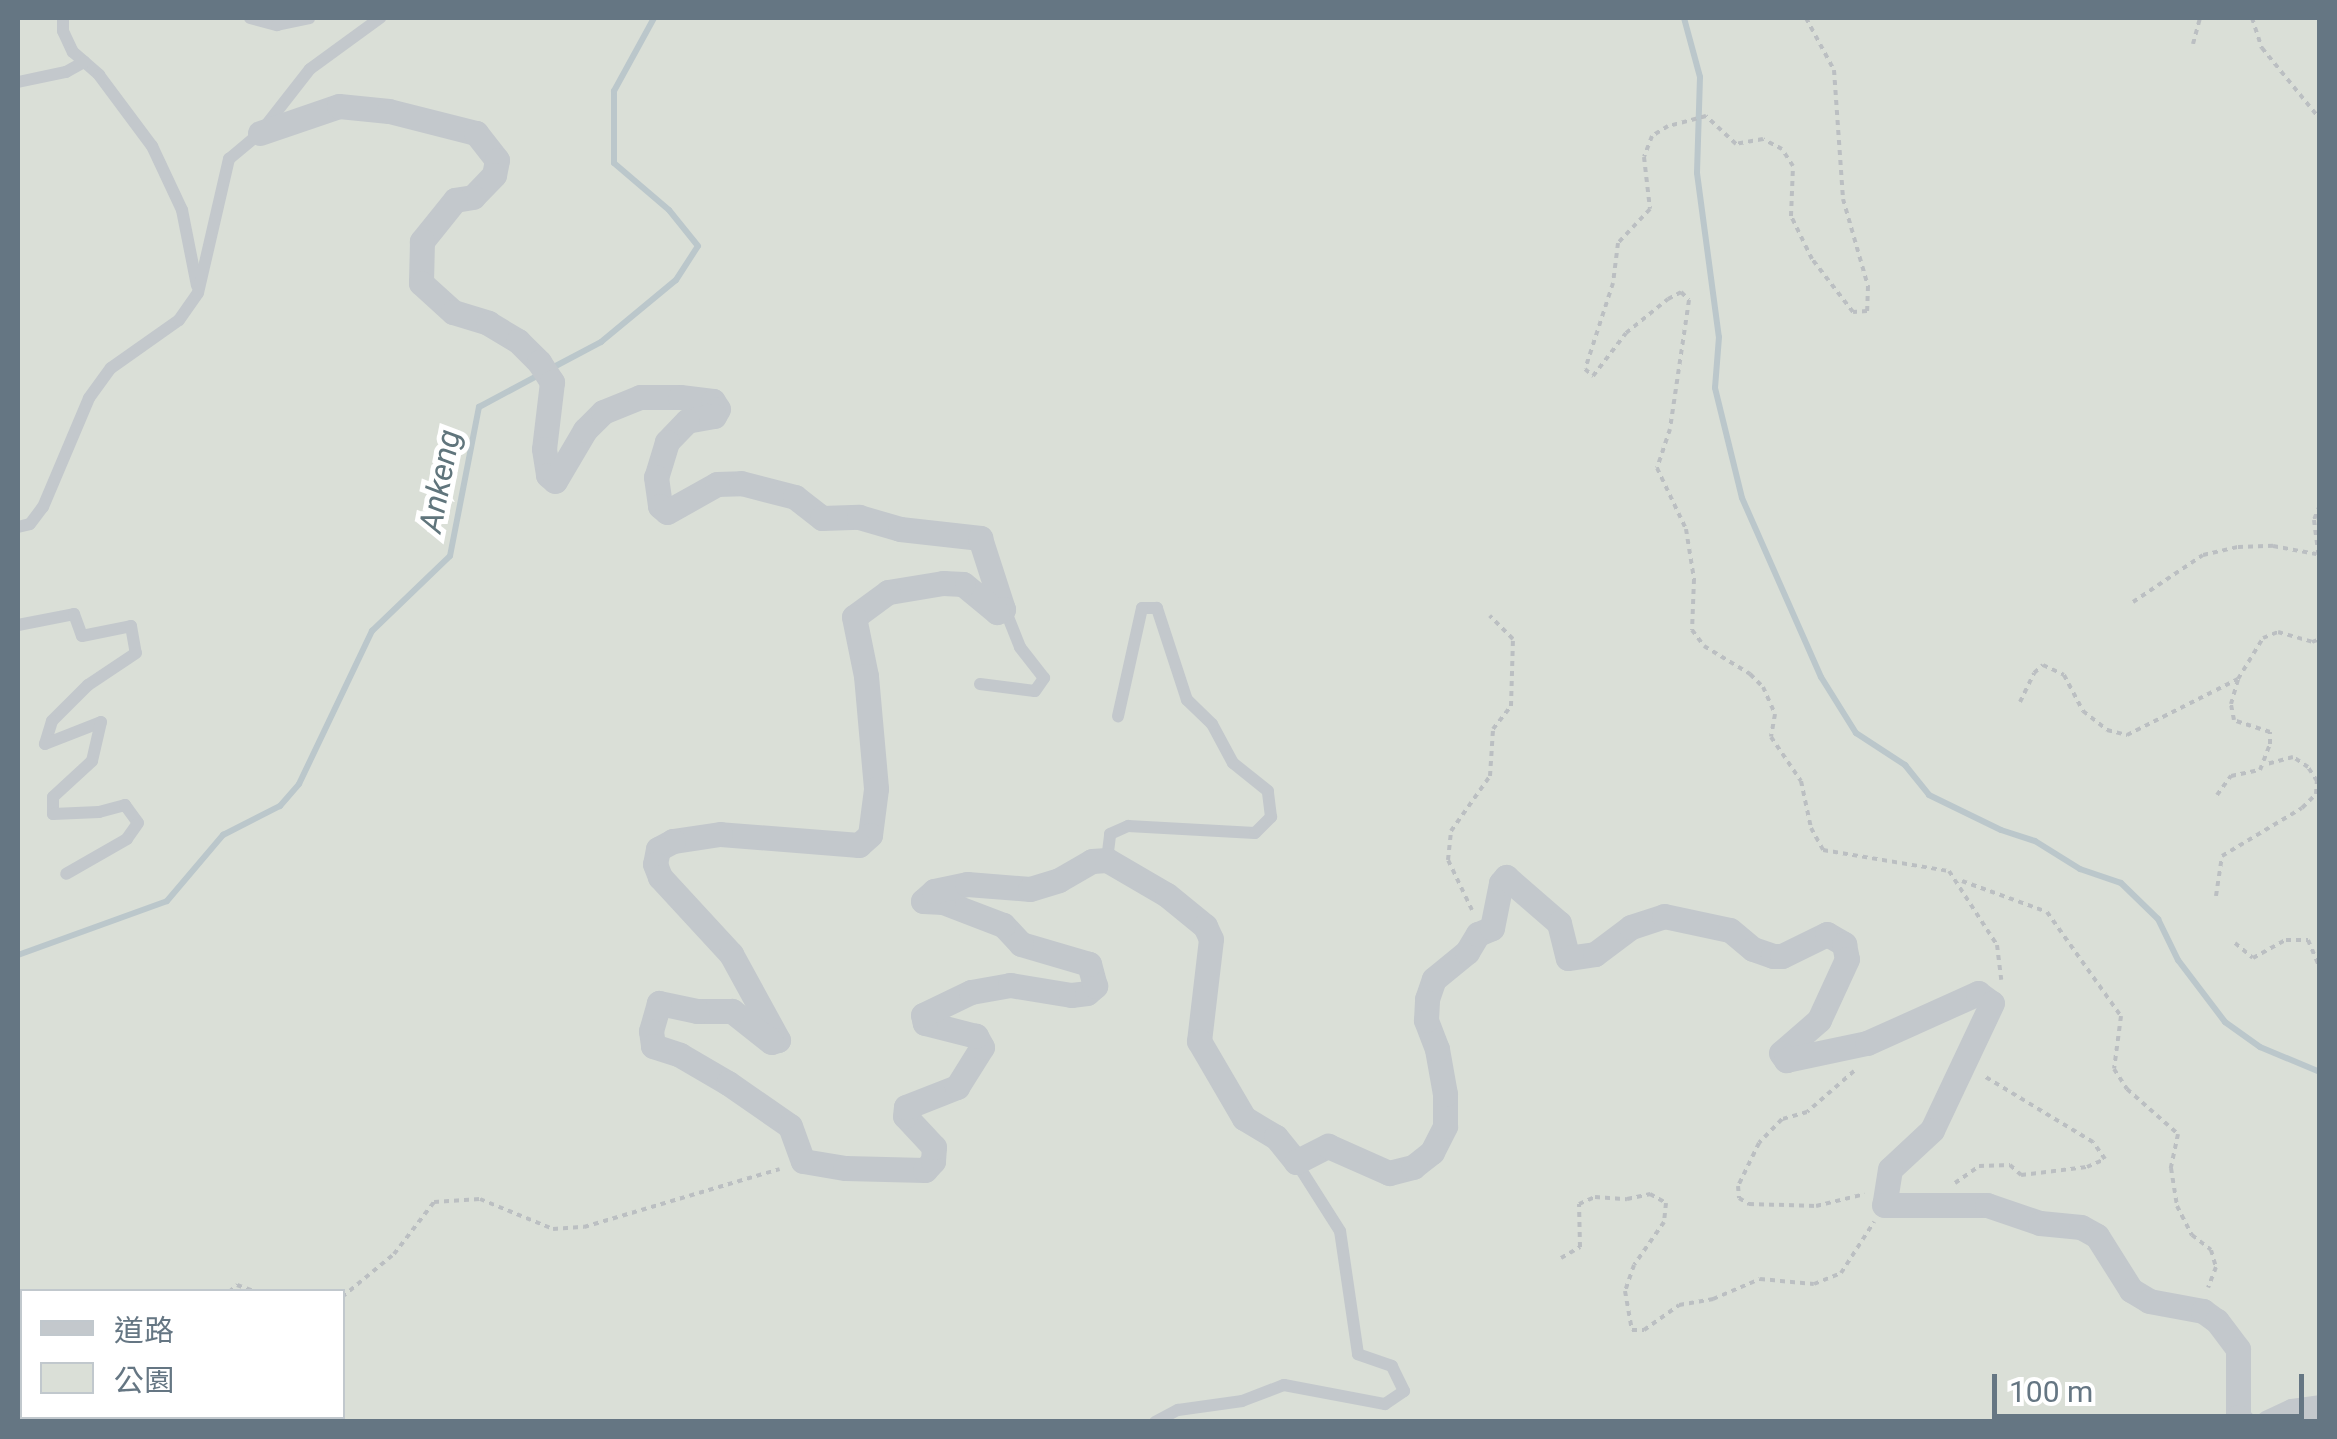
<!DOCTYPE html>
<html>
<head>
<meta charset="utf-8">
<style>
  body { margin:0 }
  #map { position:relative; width:2337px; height:1439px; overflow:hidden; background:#fafaf8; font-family:Roboto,"Noto Sans TC",sans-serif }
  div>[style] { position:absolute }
  .green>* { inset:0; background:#dadfd7 }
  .stream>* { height:6px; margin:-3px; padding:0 3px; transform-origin:3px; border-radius:3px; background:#bbc7cb }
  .path>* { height:4px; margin-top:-2px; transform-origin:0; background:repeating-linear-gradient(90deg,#bbbfc2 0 5px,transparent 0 10px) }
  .lane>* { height:12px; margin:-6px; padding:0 6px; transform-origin:6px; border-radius:6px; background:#c3c8cc }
  .street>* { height:25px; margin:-12.5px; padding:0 12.5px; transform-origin:12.5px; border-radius:12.5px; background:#c3c8cc }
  span { translate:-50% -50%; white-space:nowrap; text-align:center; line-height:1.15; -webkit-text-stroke:10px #fff; paint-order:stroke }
  .water-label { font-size:32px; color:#60757c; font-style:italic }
  .frame { position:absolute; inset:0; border:20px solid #657683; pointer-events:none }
  .legend { position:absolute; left:20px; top:1289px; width:325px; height:130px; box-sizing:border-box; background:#fff; border:2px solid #c1c8cd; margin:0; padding:12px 18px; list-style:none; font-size:30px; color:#657683 }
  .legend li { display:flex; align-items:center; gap:20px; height:50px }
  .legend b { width:50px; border:2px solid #c1c8cd }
  .scale { position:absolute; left:1992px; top:1374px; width:312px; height:45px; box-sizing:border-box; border:5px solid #657683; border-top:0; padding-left:12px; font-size:30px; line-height:35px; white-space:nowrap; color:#657683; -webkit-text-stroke:8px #fff; paint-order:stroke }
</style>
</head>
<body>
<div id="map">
  <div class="green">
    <i style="clip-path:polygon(evenodd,18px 18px,2319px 18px,2319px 1421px,18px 1421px,18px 18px,22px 1292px,342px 1292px,342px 1416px,22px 1416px,22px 1292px)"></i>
  </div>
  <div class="stream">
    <i style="left:1684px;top:18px;width:61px;rotate:74.8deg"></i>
    <i style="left:1700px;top:77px;width:96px;rotate:91.8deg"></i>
    <i style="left:1697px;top:173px;width:165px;rotate:82.4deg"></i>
    <i style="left:1719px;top:337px;width:51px;rotate:94.5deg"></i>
    <i style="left:1715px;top:388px;width:113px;rotate:76.2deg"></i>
    <i style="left:1742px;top:498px;width:196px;rotate:66.2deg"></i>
    <i style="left:1821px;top:677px;width:66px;rotate:58deg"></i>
    <i style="left:1856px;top:733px;width:59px;rotate:33.1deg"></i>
    <i style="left:1905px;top:765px;width:38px;rotate:51deg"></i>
    <i style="left:1929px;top:795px;width:80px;rotate:25.9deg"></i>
    <i style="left:2001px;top:830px;width:36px;rotate:18deg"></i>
    <i style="left:2035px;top:841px;width:53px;rotate:31.9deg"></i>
    <i style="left:2080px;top:869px;width:43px;rotate:18.9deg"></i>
    <i style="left:2121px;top:883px;width:52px;rotate:44.2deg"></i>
    <i style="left:2158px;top:919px;width:46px;rotate:64deg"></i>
    <i style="left:2178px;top:960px;width:78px;rotate:52.8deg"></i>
    <i style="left:2225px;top:1022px;width:43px;rotate:35.5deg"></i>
    <i style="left:2260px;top:1047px;width:65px;rotate:22.6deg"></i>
    <i style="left:550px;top:369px;width:58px;rotate:-27.9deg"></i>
    <i style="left:601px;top:342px;width:97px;rotate:-39.6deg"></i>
    <i style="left:676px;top:280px;width:40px;rotate:-57.1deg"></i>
    <i style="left:698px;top:246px;width:46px;rotate:-128.9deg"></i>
    <i style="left:669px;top:210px;width:72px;rotate:-139.5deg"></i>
    <i style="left:614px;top:163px;width:72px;rotate:-90deg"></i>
    <i style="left:614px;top:91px;width:83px;rotate:-61.3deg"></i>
    <i style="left:18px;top:955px;width:158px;rotate:-19.9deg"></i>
    <i style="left:167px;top:901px;width:87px;rotate:-49.7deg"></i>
    <i style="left:223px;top:835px;width:64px;rotate:-27deg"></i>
    <i style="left:280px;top:806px;width:29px;rotate:-49deg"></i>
    <i style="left:299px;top:784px;width:170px;rotate:-64.5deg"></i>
    <i style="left:372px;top:631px;width:108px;rotate:-43.9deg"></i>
    <i style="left:450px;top:556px;width:152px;rotate:-79deg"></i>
    <i style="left:479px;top:407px;width:68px;rotate:-28.1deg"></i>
  </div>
  <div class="path">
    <i style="left:1806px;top:18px;width:59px;rotate:61.7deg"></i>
    <i style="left:1834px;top:70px;width:129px;rotate:86deg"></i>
    <i style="left:1843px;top:199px;width:91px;rotate:74deg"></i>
    <i style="left:1868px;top:286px;width:25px;rotate:92deg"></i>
    <i style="left:1867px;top:311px;width:14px;rotate:176deg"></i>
    <i style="left:1853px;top:312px;width:67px;rotate:-127.7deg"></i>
    <i style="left:1812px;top:259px;width:48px;rotate:-116deg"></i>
    <i style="left:1791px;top:216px;width:50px;rotate:-87.7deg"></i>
    <i style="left:1793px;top:166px;width:20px;rotate:-123deg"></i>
    <i style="left:1782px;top:149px;width:21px;rotate:-152deg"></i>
    <i style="left:1763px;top:139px;width:27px;rotate:170deg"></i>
    <i style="left:1736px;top:144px;width:41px;rotate:-137deg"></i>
    <i style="left:1706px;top:116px;width:39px;rotate:165deg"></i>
    <i style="left:1668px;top:126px;width:19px;rotate:148deg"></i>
    <i style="left:1652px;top:136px;width:22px;rotate:111deg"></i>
    <i style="left:1644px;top:157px;width:52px;rotate:83.4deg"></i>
    <i style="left:1650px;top:209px;width:47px;rotate:133.3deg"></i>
    <i style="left:1618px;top:243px;width:40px;rotate:97.1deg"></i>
    <i style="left:1613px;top:283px;width:90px;rotate:108deg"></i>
    <i style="left:1585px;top:369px;width:11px;rotate:41deg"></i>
    <i style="left:1593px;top:376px;width:54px;rotate:-52.5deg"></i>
    <i style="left:1626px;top:333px;width:54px;rotate:-39deg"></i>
    <i style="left:1668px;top:299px;width:15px;rotate:-28deg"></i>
    <i style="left:1681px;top:292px;width:11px;rotate:45deg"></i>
    <i style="left:1689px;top:300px;width:130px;rotate:98.4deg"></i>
    <i style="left:1670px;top:429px;width:41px;rotate:108.4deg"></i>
    <i style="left:1657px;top:468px;width:68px;rotate:64.6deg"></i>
    <i style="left:1686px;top:529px;width:51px;rotate:80.9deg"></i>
    <i style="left:1694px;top:579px;width:51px;rotate:92.2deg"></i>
    <i style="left:1692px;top:630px;width:20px;rotate:53deg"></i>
    <i style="left:1704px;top:646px;width:54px;rotate:31.3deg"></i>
    <i style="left:1750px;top:674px;width:18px;rotate:45deg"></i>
    <i style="left:1763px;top:687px;width:30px;rotate:66deg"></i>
    <i style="left:1775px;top:714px;width:23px;rotate:100deg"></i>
    <i style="left:1771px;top:737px;width:53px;rotate:55.7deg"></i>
    <i style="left:1801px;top:781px;width:48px;rotate:78deg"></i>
    <i style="left:1811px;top:828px;width:25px;rotate:61deg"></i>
    <i style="left:1823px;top:850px;width:128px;rotate:9.5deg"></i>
    <i style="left:1949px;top:871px;width:88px;rotate:57deg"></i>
    <i style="left:1997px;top:945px;width:35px;rotate:83deg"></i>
    <i style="left:2252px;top:18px;width:32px;rotate:72deg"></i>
    <i style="left:2262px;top:48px;width:92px;rotate:50.8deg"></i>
    <i style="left:2193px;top:44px;width:27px;rotate:-75deg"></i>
    <i style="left:2320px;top:505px;width:16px;rotate:112deg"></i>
    <i style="left:2314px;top:520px;width:47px;rotate:82.7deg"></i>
    <i style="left:2133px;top:602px;width:84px;rotate:-33.9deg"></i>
    <i style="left:2203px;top:555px;width:36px;rotate:-13deg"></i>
    <i style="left:2238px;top:547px;width:35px;rotate:-2deg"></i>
    <i style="left:2273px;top:546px;width:44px;rotate:10.5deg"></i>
    <i style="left:2020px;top:702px;width:32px;rotate:-64deg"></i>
    <i style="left:2034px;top:673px;width:12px;rotate:-42deg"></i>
    <i style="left:2043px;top:665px;width:23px;rotate:25deg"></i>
    <i style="left:2064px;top:675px;width:41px;rotate:62.2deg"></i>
    <i style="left:2083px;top:711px;width:31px;rotate:38deg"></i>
    <i style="left:2107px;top:730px;width:21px;rotate:14deg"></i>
    <i style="left:2127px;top:735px;width:124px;rotate:-26.8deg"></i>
    <i style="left:2238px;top:679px;width:48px;rotate:-58.6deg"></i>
    <i style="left:2263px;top:638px;width:16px;rotate:-22deg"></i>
    <i style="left:2278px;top:632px;width:35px;rotate:16deg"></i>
    <i style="left:2312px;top:642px;width:9px;rotate:-21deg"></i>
    <i style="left:2217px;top:795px;width:24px;rotate:-54deg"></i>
    <i style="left:2231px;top:776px;width:30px;rotate:-12deg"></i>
    <i style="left:2260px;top:770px;width:28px;rotate:-69deg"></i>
    <i style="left:2270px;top:744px;width:12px;rotate:-90deg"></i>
    <i style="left:2270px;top:732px;width:38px;rotate:-162deg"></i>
    <i style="left:2234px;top:720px;width:16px;rotate:-101deg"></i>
    <i style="left:2231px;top:704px;width:26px;rotate:-74deg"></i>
    <i style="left:1962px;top:881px;width:90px;rotate:20deg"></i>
    <i style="left:2047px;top:912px;width:128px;rotate:54.6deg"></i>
    <i style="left:2121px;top:1016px;width:53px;rotate:97.5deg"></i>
    <i style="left:2114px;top:1069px;width:24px;rotate:57deg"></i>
    <i style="left:2127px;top:1089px;width:68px;rotate:41.4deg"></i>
    <i style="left:2178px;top:1134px;width:35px;rotate:102deg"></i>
    <i style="left:2171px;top:1168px;width:38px;rotate:81deg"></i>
    <i style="left:2177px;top:1206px;width:33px;rotate:63deg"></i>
    <i style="left:2192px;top:1235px;width:24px;rotate:38deg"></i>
    <i style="left:2211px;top:1250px;width:18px;rotate:74deg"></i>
    <i style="left:2216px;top:1267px;width:22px;rotate:111deg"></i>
    <i style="left:2216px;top:896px;width:40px;rotate:-81.5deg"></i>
    <i style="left:2222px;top:856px;width:93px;rotate:-31deg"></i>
    <i style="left:2302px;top:808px;width:20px;rotate:-45deg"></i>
    <i style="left:2316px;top:794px;width:13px;rotate:-86deg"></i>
    <i style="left:2317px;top:781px;width:17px;rotate:-123deg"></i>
    <i style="left:2308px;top:767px;width:18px;rotate:-146deg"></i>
    <i style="left:2293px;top:757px;width:28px;rotate:165deg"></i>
    <i style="left:1472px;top:910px;width:55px;rotate:-115.6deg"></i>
    <i style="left:1448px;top:860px;width:29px;rotate:-84deg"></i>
    <i style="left:1451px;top:831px;width:67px;rotate:-54.7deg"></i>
    <i style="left:1490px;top:776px;width:47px;rotate:-86.3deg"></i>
    <i style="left:1493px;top:729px;width:29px;rotate:-52deg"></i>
    <i style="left:1511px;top:706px;width:67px;rotate:-88.3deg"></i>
    <i style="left:1513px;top:639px;width:33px;rotate:-135deg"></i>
    <i style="left:2235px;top:943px;width:23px;rotate:40deg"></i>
    <i style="left:2253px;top:958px;width:38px;rotate:-29deg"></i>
    <i style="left:2286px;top:940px;width:22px"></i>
    <i style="left:2308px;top:940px;width:30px;rotate:67deg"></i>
    <i style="left:1854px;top:1071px;width:62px;rotate:138.9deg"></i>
    <i style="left:1807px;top:1112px;width:26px;rotate:164deg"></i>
    <i style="left:1782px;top:1119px;width:33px;rotate:134deg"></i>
    <i style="left:1759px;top:1143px;width:48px;rotate:116deg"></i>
    <i style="left:1738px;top:1186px;width:12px;rotate:85deg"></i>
    <i style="left:1739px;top:1198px;width:12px;rotate:31deg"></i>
    <i style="left:1749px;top:1204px;width:67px;rotate:1.7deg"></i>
    <i style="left:1816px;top:1206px;width:50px;rotate:-13.8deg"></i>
    <i style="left:1955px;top:1183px;width:29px;rotate:-35deg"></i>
    <i style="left:1979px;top:1166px;width:31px;rotate:-2deg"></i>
    <i style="left:2010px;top:1165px;width:15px;rotate:42deg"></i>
    <i style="left:2021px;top:1175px;width:66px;rotate:-6.9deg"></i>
    <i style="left:2087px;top:1167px;width:20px;rotate:-24deg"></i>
    <i style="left:2105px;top:1159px;width:21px;rotate:-125deg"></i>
    <i style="left:2093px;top:1142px;width:127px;rotate:-148.8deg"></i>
    <i style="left:1561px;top:1258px;width:22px;rotate:-30deg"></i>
    <i style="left:1580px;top:1247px;width:43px;rotate:-91.3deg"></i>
    <i style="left:1579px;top:1204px;width:17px;rotate:-24deg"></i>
    <i style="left:1595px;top:1197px;width:32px;rotate:4deg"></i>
    <i style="left:1627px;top:1199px;width:24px;rotate:-12deg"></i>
    <i style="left:1650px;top:1194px;width:18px;rotate:29deg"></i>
    <i style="left:1666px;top:1203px;width:19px;rotate:96deg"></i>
    <i style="left:1664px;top:1222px;width:52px;rotate:124.9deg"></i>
    <i style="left:1634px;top:1265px;width:28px;rotate:109deg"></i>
    <i style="left:1625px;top:1291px;width:40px;rotate:80deg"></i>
    <i style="left:1632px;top:1330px;width:12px"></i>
    <i style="left:1644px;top:1330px;width:43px;rotate:-35.5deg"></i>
    <i style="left:1679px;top:1305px;width:35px;rotate:-10deg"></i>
    <i style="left:1713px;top:1299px;width:51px;rotate:-23.1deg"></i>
    <i style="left:1760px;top:1279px;width:54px;rotate:5.3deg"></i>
    <i style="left:1814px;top:1284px;width:29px;rotate:-22deg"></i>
    <i style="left:1841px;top:1273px;width:61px;rotate:-57.1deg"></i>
    <i style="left:229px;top:1292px;width:11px;rotate:-41deg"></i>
    <i style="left:237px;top:1285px;width:20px;rotate:20deg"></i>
    <i style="left:342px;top:1297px;width:67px;rotate:-39.6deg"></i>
    <i style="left:394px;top:1254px;width:66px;rotate:-52.4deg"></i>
    <i style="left:434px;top:1202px;width:46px;rotate:-3.7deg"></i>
    <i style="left:480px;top:1199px;width:79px;rotate:22.3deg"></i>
    <i style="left:553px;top:1229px;width:31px;rotate:-4deg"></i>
    <i style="left:584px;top:1227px;width:204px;rotate:-16.5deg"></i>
  </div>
  <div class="lane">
    <i style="left:63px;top:18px;width:13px;rotate:90deg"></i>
    <i style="left:63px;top:31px;width:23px;rotate:65deg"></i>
    <i style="left:73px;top:52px;width:35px;rotate:41deg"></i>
    <i style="left:99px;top:75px;width:89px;rotate:53.3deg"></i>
    <i style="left:152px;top:146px;width:71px;rotate:64.9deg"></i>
    <i style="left:182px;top:210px;width:77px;rotate:78.8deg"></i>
    <i style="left:250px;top:18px;width:28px;rotate:15deg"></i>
    <i style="left:277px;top:25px;width:33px;rotate:-12deg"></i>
    <i style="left:18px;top:82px;width:49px;rotate:-11.8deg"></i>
    <i style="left:66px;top:72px;width:21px;rotate:-29deg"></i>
    <i style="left:18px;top:527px;width:12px;rotate:-14deg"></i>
    <i style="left:30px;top:524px;width:21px;rotate:-53deg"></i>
    <i style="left:43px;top:507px;width:118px;rotate:-67.1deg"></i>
    <i style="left:89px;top:398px;width:37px;rotate:-54deg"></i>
    <i style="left:111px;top:368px;width:83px;rotate:-35.2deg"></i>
    <i style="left:179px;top:320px;width:33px;rotate:-55deg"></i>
    <i style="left:198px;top:293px;width:138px;rotate:-77deg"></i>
    <i style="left:229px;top:159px;width:40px;rotate:-40deg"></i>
    <i style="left:260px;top:133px;width:81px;rotate:-52deg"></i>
    <i style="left:310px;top:69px;width:87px;rotate:-36.1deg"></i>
    <i style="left:18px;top:625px;width:57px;rotate:-11.1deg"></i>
    <i style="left:74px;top:614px;width:23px;rotate:70deg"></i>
    <i style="left:82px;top:636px;width:50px;rotate:-11.5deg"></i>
    <i style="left:131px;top:626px;width:27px;rotate:80deg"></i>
    <i style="left:136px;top:653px;width:58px;rotate:146.3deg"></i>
    <i style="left:88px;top:685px;width:51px;rotate:135deg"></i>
    <i style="left:52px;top:721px;width:24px;rotate:107deg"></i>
    <i style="left:45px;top:744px;width:60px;rotate:-21.4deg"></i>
    <i style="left:101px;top:722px;width:40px;rotate:103deg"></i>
    <i style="left:92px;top:761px;width:53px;rotate:137.3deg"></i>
    <i style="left:53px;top:797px;width:17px;rotate:90deg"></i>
    <i style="left:53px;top:814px;width:46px;rotate:-2.5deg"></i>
    <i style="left:99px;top:812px;width:27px;rotate:-15deg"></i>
    <i style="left:125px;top:805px;width:22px;rotate:54deg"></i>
    <i style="left:138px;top:823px;width:19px;rotate:125deg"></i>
    <i style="left:127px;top:839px;width:70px;rotate:150.2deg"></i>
    <i style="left:980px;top:684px;width:55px;rotate:7.3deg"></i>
    <i style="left:1035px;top:691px;width:16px;rotate:-55deg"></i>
    <i style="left:1044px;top:678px;width:39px;rotate:-128deg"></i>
    <i style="left:1020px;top:647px;width:43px;rotate:-111.8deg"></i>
    <i style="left:1107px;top:860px;width:26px;rotate:-83deg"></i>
    <i style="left:1110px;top:834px;width:20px;rotate:-24deg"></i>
    <i style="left:1128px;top:826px;width:127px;rotate:3.2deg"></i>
    <i style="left:1255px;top:833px;width:23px;rotate:-45deg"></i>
    <i style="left:1271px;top:817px;width:26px;rotate:-97deg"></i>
    <i style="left:1268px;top:791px;width:45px;rotate:-141.3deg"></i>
    <i style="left:1233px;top:763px;width:44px;rotate:-118.3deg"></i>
    <i style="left:1212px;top:724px;width:35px;rotate:-136deg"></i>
    <i style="left:1187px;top:700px;width:97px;rotate:-108.1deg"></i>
    <i style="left:1157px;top:608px;width:15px;rotate:180deg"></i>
    <i style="left:1142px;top:608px;width:111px;rotate:102.5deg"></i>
    <i style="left:1155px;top:1422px;width:26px;rotate:-28deg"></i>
    <i style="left:1178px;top:1410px;width:65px;rotate:-8deg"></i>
    <i style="left:1242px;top:1401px;width:45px;rotate:-20.9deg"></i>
    <i style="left:1284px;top:1385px;width:103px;rotate:10.7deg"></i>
    <i style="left:1385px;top:1404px;width:23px;rotate:-34deg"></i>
    <i style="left:1404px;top:1391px;width:28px;rotate:-116deg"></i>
    <i style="left:1392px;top:1366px;width:36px;rotate:-161deg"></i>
    <i style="left:1358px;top:1354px;width:124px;rotate:-98.3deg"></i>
    <i style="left:1340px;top:1231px;width:82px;rotate:-122.5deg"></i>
  </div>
  <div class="street">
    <i style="left:260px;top:133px;width:83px;rotate:-18.9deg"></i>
    <i style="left:339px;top:106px;width:50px;rotate:5.7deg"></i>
    <i style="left:389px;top:111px;width:90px;rotate:14.2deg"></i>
    <i style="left:476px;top:133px;width:34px;rotate:52deg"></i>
    <i style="left:497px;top:160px;width:15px;rotate:101deg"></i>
    <i style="left:494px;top:175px;width:30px;rotate:134deg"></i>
    <i style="left:473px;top:197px;width:18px;rotate:171deg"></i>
    <i style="left:455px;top:200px;width:53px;rotate:128.8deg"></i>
    <i style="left:422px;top:241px;width:42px;rotate:91.4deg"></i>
    <i style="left:421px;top:283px;width:43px;rotate:42.2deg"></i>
    <i style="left:453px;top:312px;width:37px;rotate:17deg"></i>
    <i style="left:488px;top:323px;width:35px;rotate:31deg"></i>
    <i style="left:518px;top:341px;width:30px;rotate:45deg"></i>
    <i style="left:539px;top:362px;width:24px;rotate:57deg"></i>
    <i style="left:552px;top:382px;width:67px;rotate:96.8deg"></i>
    <i style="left:544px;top:449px;width:26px;rotate:81deg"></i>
    <i style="left:548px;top:475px;width:9px;rotate:41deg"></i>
    <i style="left:555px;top:481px;width:59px;rotate:-59.5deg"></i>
    <i style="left:585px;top:430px;width:25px;rotate:-45deg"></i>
    <i style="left:603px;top:412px;width:40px;rotate:-22deg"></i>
    <i style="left:640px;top:397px;width:40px"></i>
    <i style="left:680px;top:397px;width:33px;rotate:7deg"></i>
    <i style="left:713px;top:401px;width:9px;rotate:58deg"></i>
    <i style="left:718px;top:409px;width:8px;rotate:120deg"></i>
    <i style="left:714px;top:416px;width:27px;rotate:170deg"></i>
    <i style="left:687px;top:421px;width:29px;rotate:134deg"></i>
    <i style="left:667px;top:442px;width:37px;rotate:107deg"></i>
    <i style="left:656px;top:477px;width:29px;rotate:82deg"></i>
    <i style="left:660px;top:506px;width:9px;rotate:41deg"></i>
    <i style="left:667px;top:512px;width:57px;rotate:-29.2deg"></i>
    <i style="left:717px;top:484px;width:24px;rotate:-2deg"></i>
    <i style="left:741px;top:483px;width:56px;rotate:14.5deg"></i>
    <i style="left:795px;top:497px;width:34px;rotate:38deg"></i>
    <i style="left:822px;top:518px;width:37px;rotate:-2deg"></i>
    <i style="left:859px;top:517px;width:43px;rotate:16.3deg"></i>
    <i style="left:900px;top:529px;width:81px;rotate:6.4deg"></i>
    <i style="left:980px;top:538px;width:75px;rotate:72.1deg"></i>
    <i style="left:1003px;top:609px;width:7px;rotate:153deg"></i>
    <i style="left:997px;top:612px;width:44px;rotate:-140.5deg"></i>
    <i style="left:963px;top:584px;width:20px;rotate:-177deg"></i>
    <i style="left:943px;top:583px;width:56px;rotate:170.7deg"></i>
    <i style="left:888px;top:592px;width:42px;rotate:143.7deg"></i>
    <i style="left:854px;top:617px;width:60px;rotate:78.5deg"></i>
    <i style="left:866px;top:676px;width:113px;rotate:84.9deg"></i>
    <i style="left:876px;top:789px;width:46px;rotate:97.4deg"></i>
    <i style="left:870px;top:835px;width:15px;rotate:138deg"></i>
    <i style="left:859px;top:845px;width:139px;rotate:-175.5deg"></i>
    <i style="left:720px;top:834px;width:48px;rotate:171.5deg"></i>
    <i style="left:673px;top:841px;width:17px;rotate:152deg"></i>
    <i style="left:658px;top:849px;width:15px;rotate:101deg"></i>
    <i style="left:655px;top:864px;width:14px;rotate:69deg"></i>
    <i style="left:660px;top:877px;width:105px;rotate:47.3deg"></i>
    <i style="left:731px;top:954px;width:98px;rotate:61.3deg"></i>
    <i style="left:778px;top:1040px;width:7px;rotate:164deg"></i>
    <i style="left:771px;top:1042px;width:50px;rotate:-141.5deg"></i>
    <i style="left:732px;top:1011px;width:35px;rotate:180deg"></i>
    <i style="left:697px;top:1011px;width:39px;rotate:-168deg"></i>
    <i style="left:659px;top:1003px;width:29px;rotate:106deg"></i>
    <i style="left:651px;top:1031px;width:15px;rotate:82deg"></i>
    <i style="left:653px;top:1046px;width:28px;rotate:18deg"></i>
    <i style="left:680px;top:1055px;width:56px;rotate:30.3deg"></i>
    <i style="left:728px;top:1083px;width:75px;rotate:34.7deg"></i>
    <i style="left:790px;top:1126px;width:37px;rotate:70deg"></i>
    <i style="left:803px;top:1161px;width:43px;rotate:9.5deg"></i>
    <i style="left:845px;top:1168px;width:80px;rotate:1.4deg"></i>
    <i style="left:925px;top:1170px;width:12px;rotate:-48deg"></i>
    <i style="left:933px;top:1161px;width:14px;rotate:-86deg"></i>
    <i style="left:934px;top:1147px;width:42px;rotate:-133.1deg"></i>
    <i style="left:905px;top:1116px;width:9px;rotate:-84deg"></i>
    <i style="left:906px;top:1107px;width:55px;rotate:-21.4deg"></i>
    <i style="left:957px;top:1087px;width:47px;rotate:-58deg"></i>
    <i style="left:982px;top:1047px;width:13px;rotate:-119deg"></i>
    <i style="left:976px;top:1036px;width:53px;rotate:-165.7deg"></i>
    <i style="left:925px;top:1023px;width:8px;rotate:-104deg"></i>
    <i style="left:923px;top:1015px;width:53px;rotate:-25.6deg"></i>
    <i style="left:971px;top:992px;width:40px;rotate:-10deg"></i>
    <i style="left:1010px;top:985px;width:62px;rotate:9.3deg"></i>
    <i style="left:1071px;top:995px;width:16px;rotate:-7deg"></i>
    <i style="left:1087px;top:993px;width:11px;rotate:-41deg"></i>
    <i style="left:1095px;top:986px;width:23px;rotate:-105deg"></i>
    <i style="left:1089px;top:964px;width:71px;rotate:-163.6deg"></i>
    <i style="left:1021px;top:944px;width:26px;rotate:-133deg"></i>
    <i style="left:1003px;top:925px;width:64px;rotate:-159deg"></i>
    <i style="left:943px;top:902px;width:20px;rotate:-177deg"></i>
    <i style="left:923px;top:901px;width:15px;rotate:-42deg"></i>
    <i style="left:934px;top:891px;width:34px;rotate:-12deg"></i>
    <i style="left:967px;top:884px;width:63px;rotate:4.5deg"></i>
    <i style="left:1030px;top:889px;width:30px;rotate:-17deg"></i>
    <i style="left:1059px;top:880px;width:38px;rotate:-30deg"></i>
    <i style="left:1092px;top:861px;width:15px;rotate:-4deg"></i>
    <i style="left:1107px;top:860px;width:69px;rotate:30.3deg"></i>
    <i style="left:1167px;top:895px;width:49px;rotate:39.2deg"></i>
    <i style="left:1205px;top:926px;width:14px;rotate:65deg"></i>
    <i style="left:1211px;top:939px;width:103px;rotate:96.7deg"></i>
    <i style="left:1199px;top:1041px;width:89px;rotate:59.7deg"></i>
    <i style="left:1244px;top:1118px;width:37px;rotate:31deg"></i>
    <i style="left:1276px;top:1137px;width:32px;rotate:51deg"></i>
    <i style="left:1296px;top:1162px;width:36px;rotate:-27deg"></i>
    <i style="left:1328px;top:1146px;width:67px;rotate:23.9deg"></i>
    <i style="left:1389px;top:1173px;width:25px;rotate:-14deg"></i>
    <i style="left:1413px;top:1167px;width:24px;rotate:-38deg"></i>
    <i style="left:1432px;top:1152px;width:29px;rotate:-63deg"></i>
    <i style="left:1445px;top:1126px;width:32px;rotate:-90deg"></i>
    <i style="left:1445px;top:1094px;width:46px;rotate:-100.1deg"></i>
    <i style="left:1437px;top:1049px;width:31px;rotate:-111deg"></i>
    <i style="left:1426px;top:1020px;width:21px;rotate:-87deg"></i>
    <i style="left:1427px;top:999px;width:21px;rotate:-71deg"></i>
    <i style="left:1434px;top:979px;width:43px;rotate:-39.3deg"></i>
    <i style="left:1467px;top:952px;width:21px;rotate:-59deg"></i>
    <i style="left:1478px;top:934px;width:15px;rotate:-23deg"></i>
    <i style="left:1492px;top:928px;width:46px;rotate:-78.7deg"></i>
    <i style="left:1501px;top:883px;width:8px;rotate:-50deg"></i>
    <i style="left:1506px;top:877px;width:70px;rotate:41deg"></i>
    <i style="left:1559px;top:923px;width:36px;rotate:76deg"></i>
    <i style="left:1568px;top:958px;width:27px;rotate:-8deg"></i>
    <i style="left:1595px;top:954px;width:45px;rotate:-36.9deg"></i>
    <i style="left:1631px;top:927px;width:35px;rotate:-18deg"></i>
    <i style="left:1664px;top:916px;width:67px;rotate:12deg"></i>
    <i style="left:1730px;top:930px;width:30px;rotate:40deg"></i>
    <i style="left:1753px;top:949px;width:21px;rotate:19deg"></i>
    <i style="left:1773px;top:956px;width:9px"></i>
    <i style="left:1782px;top:956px;width:50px;rotate:-26.1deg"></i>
    <i style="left:1827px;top:934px;width:20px;rotate:30deg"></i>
    <i style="left:1844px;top:944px;width:15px;rotate:79deg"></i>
    <i style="left:1847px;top:959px;width:67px;rotate:114.7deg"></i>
    <i style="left:1819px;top:1020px;width:50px;rotate:139deg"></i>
    <i style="left:1781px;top:1053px;width:9px;rotate:54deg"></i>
    <i style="left:1786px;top:1060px;width:83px;rotate:-11.9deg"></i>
    <i style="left:1867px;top:1043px;width:122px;rotate:-24.2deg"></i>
    <i style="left:1978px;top:993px;width:17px;rotate:36deg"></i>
    <i style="left:1992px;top:1003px;width:140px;rotate:115.3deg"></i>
    <i style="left:1932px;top:1130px;width:57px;rotate:137.1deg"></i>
    <i style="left:1890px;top:1169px;width:36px;rotate:99deg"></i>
    <i style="left:1884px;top:1205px;width:103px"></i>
    <i style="left:1987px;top:1205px;width:56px;rotate:18.8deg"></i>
    <i style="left:2040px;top:1223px;width:41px;rotate:5.6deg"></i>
    <i style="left:2081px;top:1227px;width:18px;rotate:29deg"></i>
    <i style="left:2097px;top:1236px;width:64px;rotate:57.8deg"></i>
    <i style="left:2131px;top:1290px;width:21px;rotate:31deg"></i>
    <i style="left:2149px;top:1301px;width:55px;rotate:10.5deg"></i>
    <i style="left:2203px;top:1311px;width:17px;rotate:36deg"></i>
    <i style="left:2217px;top:1321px;width:35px;rotate:53deg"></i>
    <i style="left:2238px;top:1349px;width:68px;rotate:90deg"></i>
    <i style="left:2238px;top:1417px;width:7px;rotate:45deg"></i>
    <i style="left:2268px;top:1422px;width:26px;rotate:-25deg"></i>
    <i style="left:2292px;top:1411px;width:28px;rotate:-8deg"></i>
  </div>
  <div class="water-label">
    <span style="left:440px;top:481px;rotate:-79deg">Ankeng</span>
  </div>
  <div class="frame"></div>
  <ul class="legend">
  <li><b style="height:12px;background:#c3c8cc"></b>道路</li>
  <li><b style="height:28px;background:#dadfd7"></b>公園</li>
  </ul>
  <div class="scale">100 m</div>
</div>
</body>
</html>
